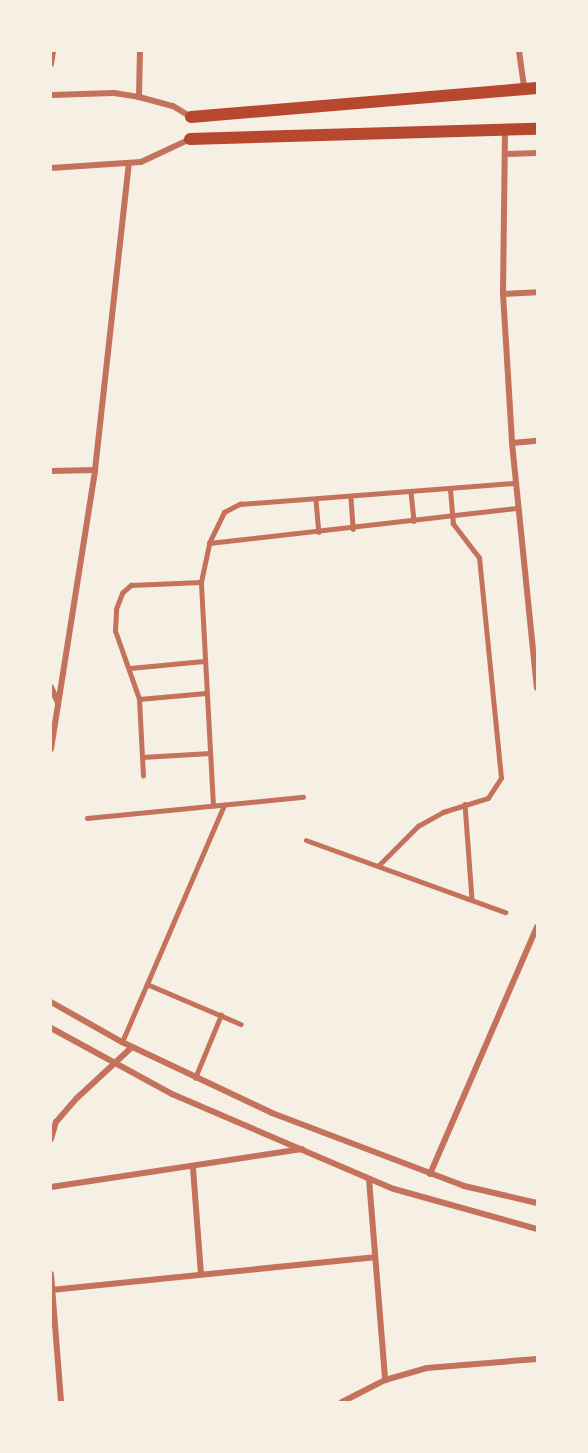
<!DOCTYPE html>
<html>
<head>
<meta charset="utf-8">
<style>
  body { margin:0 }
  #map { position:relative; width:588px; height:1453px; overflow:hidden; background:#f6efe4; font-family:"Fira Sans",sans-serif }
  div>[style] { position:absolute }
  .service>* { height:4.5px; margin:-2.25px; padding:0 2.25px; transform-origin:2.25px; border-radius:2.25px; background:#c5725c }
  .minor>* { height:6px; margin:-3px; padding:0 3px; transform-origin:3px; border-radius:3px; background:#c5725c }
  .secondary>* { height:12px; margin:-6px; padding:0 6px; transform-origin:6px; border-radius:6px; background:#b5482f }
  span { translate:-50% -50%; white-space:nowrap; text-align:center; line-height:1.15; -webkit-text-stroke:6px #f6efe4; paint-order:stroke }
  .frame { position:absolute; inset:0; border:52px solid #f6efe4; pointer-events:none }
</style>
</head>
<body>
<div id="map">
  <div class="service">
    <i style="left:411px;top:492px;width:29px;rotate:84deg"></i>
    <i style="left:351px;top:498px;width:31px;rotate:86deg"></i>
    <i style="left:316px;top:500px;width:32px;rotate:85deg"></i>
    <i style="left:209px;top:543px;width:311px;rotate:-6.5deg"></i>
    <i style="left:130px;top:668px;width:74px;rotate:-5.4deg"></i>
    <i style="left:139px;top:699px;width:67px;rotate:-5.1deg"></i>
    <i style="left:142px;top:757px;width:68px;rotate:-3.4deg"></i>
    <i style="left:143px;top:776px;width:77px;rotate:-93deg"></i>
    <i style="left:139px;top:699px;width:72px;rotate:-109.4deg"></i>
    <i style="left:115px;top:631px;width:22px;rotate:-87deg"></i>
    <i style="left:116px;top:609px;width:17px;rotate:-69deg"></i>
    <i style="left:122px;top:593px;width:12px;rotate:-42deg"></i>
    <i style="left:131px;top:585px;width:70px;rotate:-2.5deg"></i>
    <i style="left:465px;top:804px;width:96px;rotate:85.8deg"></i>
    <i style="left:213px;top:806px;width:224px;rotate:-93.1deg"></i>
    <i style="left:201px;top:582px;width:40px;rotate:-78deg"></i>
    <i style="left:209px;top:543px;width:34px;rotate:-64deg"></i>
    <i style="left:224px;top:512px;width:18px;rotate:-27deg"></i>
    <i style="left:240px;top:504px;width:277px;rotate:-4.4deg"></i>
    <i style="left:87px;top:818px;width:217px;rotate:-5.6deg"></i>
    <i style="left:306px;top:840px;width:212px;rotate:19.9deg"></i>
    <i style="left:378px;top:866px;width:57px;rotate:-45deg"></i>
    <i style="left:418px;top:826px;width:29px;rotate:-29deg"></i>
    <i style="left:443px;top:812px;width:47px;rotate:-17.3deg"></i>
    <i style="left:488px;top:798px;width:24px;rotate:-57deg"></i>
    <i style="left:501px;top:778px;width:221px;rotate:-95.7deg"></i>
    <i style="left:479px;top:558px;width:43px;rotate:-127.4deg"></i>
    <i style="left:453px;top:524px;width:35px;rotate:-95deg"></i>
    <i style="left:147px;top:984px;width:102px;rotate:23.1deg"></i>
    <i style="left:122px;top:1042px;width:258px;rotate:-66.7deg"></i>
    <i style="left:195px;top:1078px;width:68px;rotate:-67.6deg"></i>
  </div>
  <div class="minor">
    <i style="left:519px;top:51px;width:37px;rotate:82deg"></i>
    <i style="left:51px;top:64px;width:13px;rotate:-81deg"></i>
    <i style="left:51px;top:95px;width:63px;rotate:-1.8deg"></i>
    <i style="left:114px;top:93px;width:25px;rotate:9deg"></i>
    <i style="left:139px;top:97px;width:35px;rotate:15deg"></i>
    <i style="left:173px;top:106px;width:21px;rotate:31deg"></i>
    <i style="left:139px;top:97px;width:46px;rotate:-88.8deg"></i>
    <i style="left:505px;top:130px;width:164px;rotate:90.7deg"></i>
    <i style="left:503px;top:294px;width:149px;rotate:86.5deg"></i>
    <i style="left:512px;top:443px;width:246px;rotate:84.2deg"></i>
    <i style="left:506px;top:154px;width:31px;rotate:-2deg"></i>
    <i style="left:51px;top:168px;width:90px;rotate:-3.8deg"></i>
    <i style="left:141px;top:162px;width:54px;rotate:-25.1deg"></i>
    <i style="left:503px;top:294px;width:34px;rotate:-3deg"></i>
    <i style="left:512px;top:443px;width:25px;rotate:-5deg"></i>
    <i style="left:51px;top:471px;width:44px;rotate:-1.3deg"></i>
    <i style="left:51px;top:687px;width:17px;rotate:66deg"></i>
    <i style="left:51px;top:749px;width:282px;rotate:-81deg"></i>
    <i style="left:95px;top:470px;width:308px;rotate:-83.7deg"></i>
    <i style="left:51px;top:1002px;width:81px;rotate:29.4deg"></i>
    <i style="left:122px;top:1042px;width:166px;rotate:25.3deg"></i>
    <i style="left:272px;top:1113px;width:205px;rotate:20.8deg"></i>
    <i style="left:464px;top:1186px;width:75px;rotate:13.1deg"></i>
    <i style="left:51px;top:1028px;width:138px;rotate:28.6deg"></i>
    <i style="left:172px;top:1094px;width:241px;rotate:23.2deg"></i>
    <i style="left:394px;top:1189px;width:148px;rotate:15.6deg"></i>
    <i style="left:51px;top:1139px;width:18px;rotate:-74deg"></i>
    <i style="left:56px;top:1122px;width:32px;rotate:-49deg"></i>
    <i style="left:77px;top:1098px;width:75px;rotate:-42.8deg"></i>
    <i style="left:193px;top:1168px;width:106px;rotate:85.7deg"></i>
    <i style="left:430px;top:1174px;width:269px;rotate:-66.6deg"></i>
    <i style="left:369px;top:1179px;width:202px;rotate:85.4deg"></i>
    <i style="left:51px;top:1187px;width:254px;rotate:-8.6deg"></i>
    <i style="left:51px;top:1274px;width:128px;rotate:85.5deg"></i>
    <i style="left:51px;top:1290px;width:325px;rotate:-5.8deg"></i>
    <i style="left:342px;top:1402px;width:48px;rotate:-27.1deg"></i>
    <i style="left:385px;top:1380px;width:44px;rotate:-15.9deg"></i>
    <i style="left:427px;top:1368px;width:110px;rotate:-4.7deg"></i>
  </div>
  <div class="secondary">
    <i style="left:191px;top:117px;width:347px;rotate:-4.8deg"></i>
    <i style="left:190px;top:139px;width:347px;rotate:-1.7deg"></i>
  </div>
  <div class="frame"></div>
</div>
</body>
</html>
